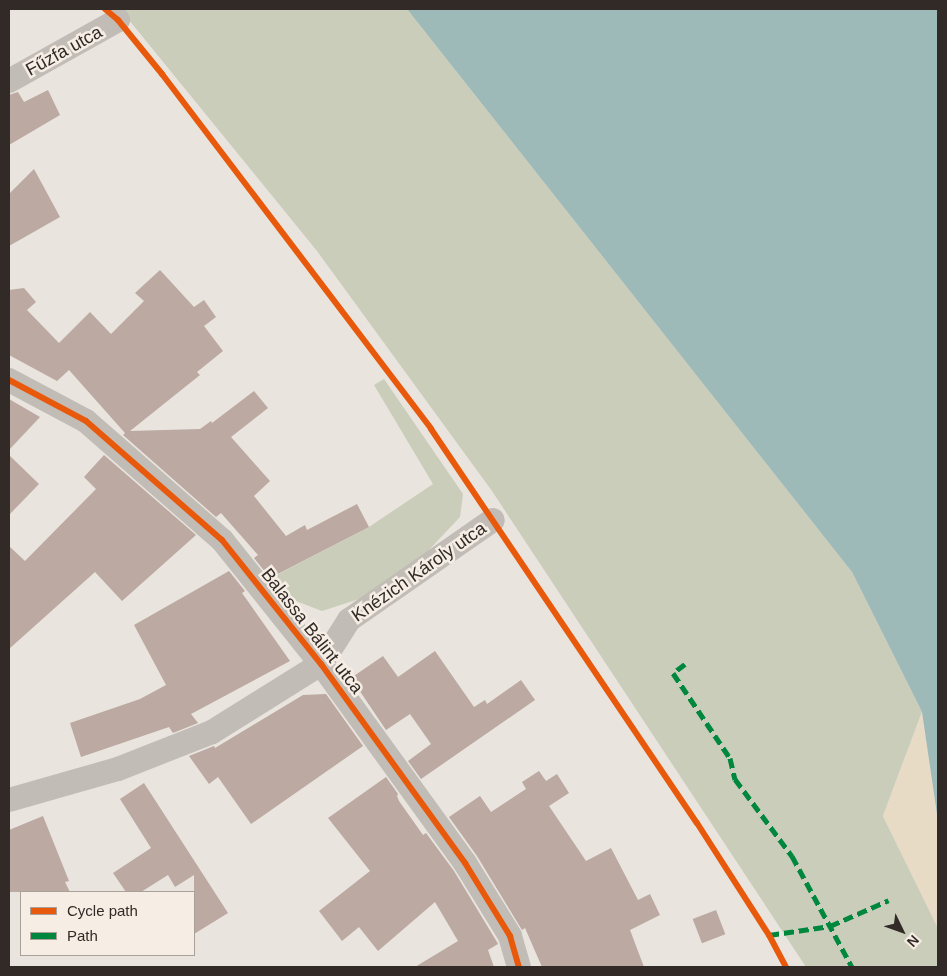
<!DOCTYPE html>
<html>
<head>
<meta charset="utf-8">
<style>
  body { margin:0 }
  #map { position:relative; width:947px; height:976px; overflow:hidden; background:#e9e4de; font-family:Helvetica,sans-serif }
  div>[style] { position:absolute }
  .green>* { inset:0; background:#cacdb9 }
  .sand>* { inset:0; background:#e7dbc6 }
  .water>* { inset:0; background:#9db9b8 }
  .building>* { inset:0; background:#bba9a2; transform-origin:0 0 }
  .minor>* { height:24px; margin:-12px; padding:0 12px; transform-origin:12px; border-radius:12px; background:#c2bcb7 }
  .quiet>* { height:5px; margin-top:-2.5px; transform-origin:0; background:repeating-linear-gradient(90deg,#00873e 0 10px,transparent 0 15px) }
  .cycleway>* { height:6px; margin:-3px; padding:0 3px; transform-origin:3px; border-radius:3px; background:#e8590c }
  span { translate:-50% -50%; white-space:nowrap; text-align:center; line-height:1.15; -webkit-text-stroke:5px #f6eee5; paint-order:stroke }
  .street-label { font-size:18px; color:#322a27 }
  .frame { position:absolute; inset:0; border:10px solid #322a27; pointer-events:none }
  .legend { position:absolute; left:20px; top:891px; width:175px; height:65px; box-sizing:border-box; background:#f6eee5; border:1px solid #a8a099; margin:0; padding:6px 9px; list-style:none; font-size:15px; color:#322a27 }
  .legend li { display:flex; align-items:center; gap:10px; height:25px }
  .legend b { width:25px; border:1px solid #a8a099 }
  .north { position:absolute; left:877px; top:906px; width:50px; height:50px; -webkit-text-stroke:4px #f6eee5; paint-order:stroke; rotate:132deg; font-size:14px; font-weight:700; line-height:20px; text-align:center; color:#322a27 }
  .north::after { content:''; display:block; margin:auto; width:18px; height:22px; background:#322a27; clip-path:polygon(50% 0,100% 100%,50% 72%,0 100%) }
</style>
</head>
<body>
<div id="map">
  <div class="green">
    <i style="clip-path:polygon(120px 9px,407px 9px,852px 572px,922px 712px,883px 816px,938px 928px,938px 967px,806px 967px,492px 491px,317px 251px)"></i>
    <i style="clip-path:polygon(384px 379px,463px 494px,460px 517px,426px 553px,362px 598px,322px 611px,296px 601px,273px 577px,369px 527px,433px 484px,374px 385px)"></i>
  </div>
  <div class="sand">
    <i style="clip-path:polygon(922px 712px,938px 821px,938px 928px,883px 816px)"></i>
  </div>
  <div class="water">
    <i style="clip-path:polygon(407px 9px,938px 9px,938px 821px,922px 712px,852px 572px)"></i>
  </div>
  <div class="building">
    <i style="clip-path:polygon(48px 90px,60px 115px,9px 145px,9px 95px,18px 92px,24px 102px)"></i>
    <i style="clip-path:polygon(34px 169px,60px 217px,9px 246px,9px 194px)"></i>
    <i style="clip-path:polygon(160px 270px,194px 307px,204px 300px,216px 317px,204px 326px,223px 351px,197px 372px,200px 375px,130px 431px,200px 429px,211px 421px,212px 423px,254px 391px,268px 408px,231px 437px,270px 481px,254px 496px,286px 536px,305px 525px,307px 530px,357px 504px,369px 527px,270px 578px,254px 558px,258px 555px,221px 513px,216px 517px,123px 435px,125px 433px,69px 370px,57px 381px,9px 355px,9px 290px,24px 288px,36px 302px,27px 310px,59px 343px,90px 312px,111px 334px,144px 301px,135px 293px)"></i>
    <i style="clip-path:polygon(9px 399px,40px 417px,9px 450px)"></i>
    <i style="clip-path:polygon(9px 455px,39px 484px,9px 515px)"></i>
    <i style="clip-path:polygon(104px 455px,196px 535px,122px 601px,95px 572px,9px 649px,9px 546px,25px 561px,96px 489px,84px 477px)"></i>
    <i style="clip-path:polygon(229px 571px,245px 591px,242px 593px,290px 661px,191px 714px,198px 723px,173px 733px,169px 727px,81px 757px,70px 723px,140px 699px,166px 685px,134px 625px)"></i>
    <i style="clip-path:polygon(435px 651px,474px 707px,485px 700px,487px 704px,521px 680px,535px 700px,421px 779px,408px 761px,431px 744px,410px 714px,386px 730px,351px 678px,383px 656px,398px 677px)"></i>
    <i style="clip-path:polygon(326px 694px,363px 746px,251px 824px,218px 777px,209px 784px,189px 756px,214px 746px,215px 748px,303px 695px)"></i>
    <i style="clip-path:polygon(539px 771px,546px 781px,557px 774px,569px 793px,549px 806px,586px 861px,611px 848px,638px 900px,650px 894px,660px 915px,630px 930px,644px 967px,542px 967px,525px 928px,522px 930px,477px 856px,449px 817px,480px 796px,491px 812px,526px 789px,522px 782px)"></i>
    <i style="clip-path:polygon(386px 777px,398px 794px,397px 796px,399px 801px,423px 835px,426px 833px,454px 871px,497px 942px,498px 944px,488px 950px,494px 967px,415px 967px,458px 941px,435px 902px,378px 951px,359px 927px,342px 941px,319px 911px,370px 871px,328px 818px)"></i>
    <i style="clip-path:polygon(144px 783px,228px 913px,194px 934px,194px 875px,175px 887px,168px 875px,141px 892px,126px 892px,113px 873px,151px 848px,120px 799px)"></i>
    <i style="clip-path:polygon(43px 816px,69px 881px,65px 882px,70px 892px,9px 892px,9px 830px)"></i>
    <i style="left:716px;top:910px;width:26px;height:25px;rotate:69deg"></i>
  </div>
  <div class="minor">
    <i style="left:9px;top:81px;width:125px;rotate:-29.2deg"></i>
    <i style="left:9px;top:380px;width:87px;rotate:28deg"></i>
    <i style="left:86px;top:421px;width:181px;rotate:41.2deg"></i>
    <i style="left:222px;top:540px;width:159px;rotate:51.4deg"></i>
    <i style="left:321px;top:664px;width:246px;rotate:54.1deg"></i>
    <i style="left:465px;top:863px;width:86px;rotate:58.3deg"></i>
    <i style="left:510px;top:936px;width:32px;rotate:74deg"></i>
    <i style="left:9px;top:800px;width:113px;rotate:-15.9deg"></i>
    <i style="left:118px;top:769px;width:101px;rotate:-21.5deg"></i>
    <i style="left:212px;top:732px;width:128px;rotate:-32deg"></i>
    <i style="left:321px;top:664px;width:52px;rotate:-57.5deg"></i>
    <i style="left:349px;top:620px;width:175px;rotate:-34.8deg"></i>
  </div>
  <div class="quiet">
    <i style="left:685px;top:664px;width:15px;rotate:143deg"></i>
    <i style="left:673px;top:673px;width:102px;rotate:56.2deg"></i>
    <i style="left:730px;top:758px;width:22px;rotate:77deg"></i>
    <i style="left:735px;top:779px;width:96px;rotate:53.5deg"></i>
    <i style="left:792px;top:856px;width:126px;rotate:61.6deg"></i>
    <i style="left:769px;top:935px;width:62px;rotate:-8.4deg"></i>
    <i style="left:830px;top:926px;width:64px;rotate:-23.8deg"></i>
  </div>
  <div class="cycleway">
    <i style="left:105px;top:9px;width:17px;rotate:40deg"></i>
    <i style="left:118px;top:20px;width:70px;rotate:50.8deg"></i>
    <i style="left:162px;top:74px;width:445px;rotate:52.8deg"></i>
    <i style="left:431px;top:429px;width:475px;rotate:56deg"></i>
    <i style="left:697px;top:823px;width:133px;rotate:57.3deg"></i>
    <i style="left:769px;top:935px;width:36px;rotate:62deg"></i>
    <i style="left:9px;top:380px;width:87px;rotate:28deg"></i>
    <i style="left:86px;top:421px;width:181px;rotate:41.2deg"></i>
    <i style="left:222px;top:540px;width:159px;rotate:51.4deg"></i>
    <i style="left:321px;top:664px;width:246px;rotate:54.1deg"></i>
    <i style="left:465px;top:863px;width:86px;rotate:58.3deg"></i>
    <i style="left:510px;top:936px;width:32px;rotate:74deg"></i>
  </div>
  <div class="street-label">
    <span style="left:64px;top:51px;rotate:-29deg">Fűzfa utca</span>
    <span style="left:419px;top:572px;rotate:-35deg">Knézich Károly utca</span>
    <span style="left:312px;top:631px;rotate:52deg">Balassa Bálint utca</span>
  </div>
  <div class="frame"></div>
  <ul class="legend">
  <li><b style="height:6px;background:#e8590c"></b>Cycle path</li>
  <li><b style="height:6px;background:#00873e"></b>Path</li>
  </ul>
  <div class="north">N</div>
</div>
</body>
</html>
